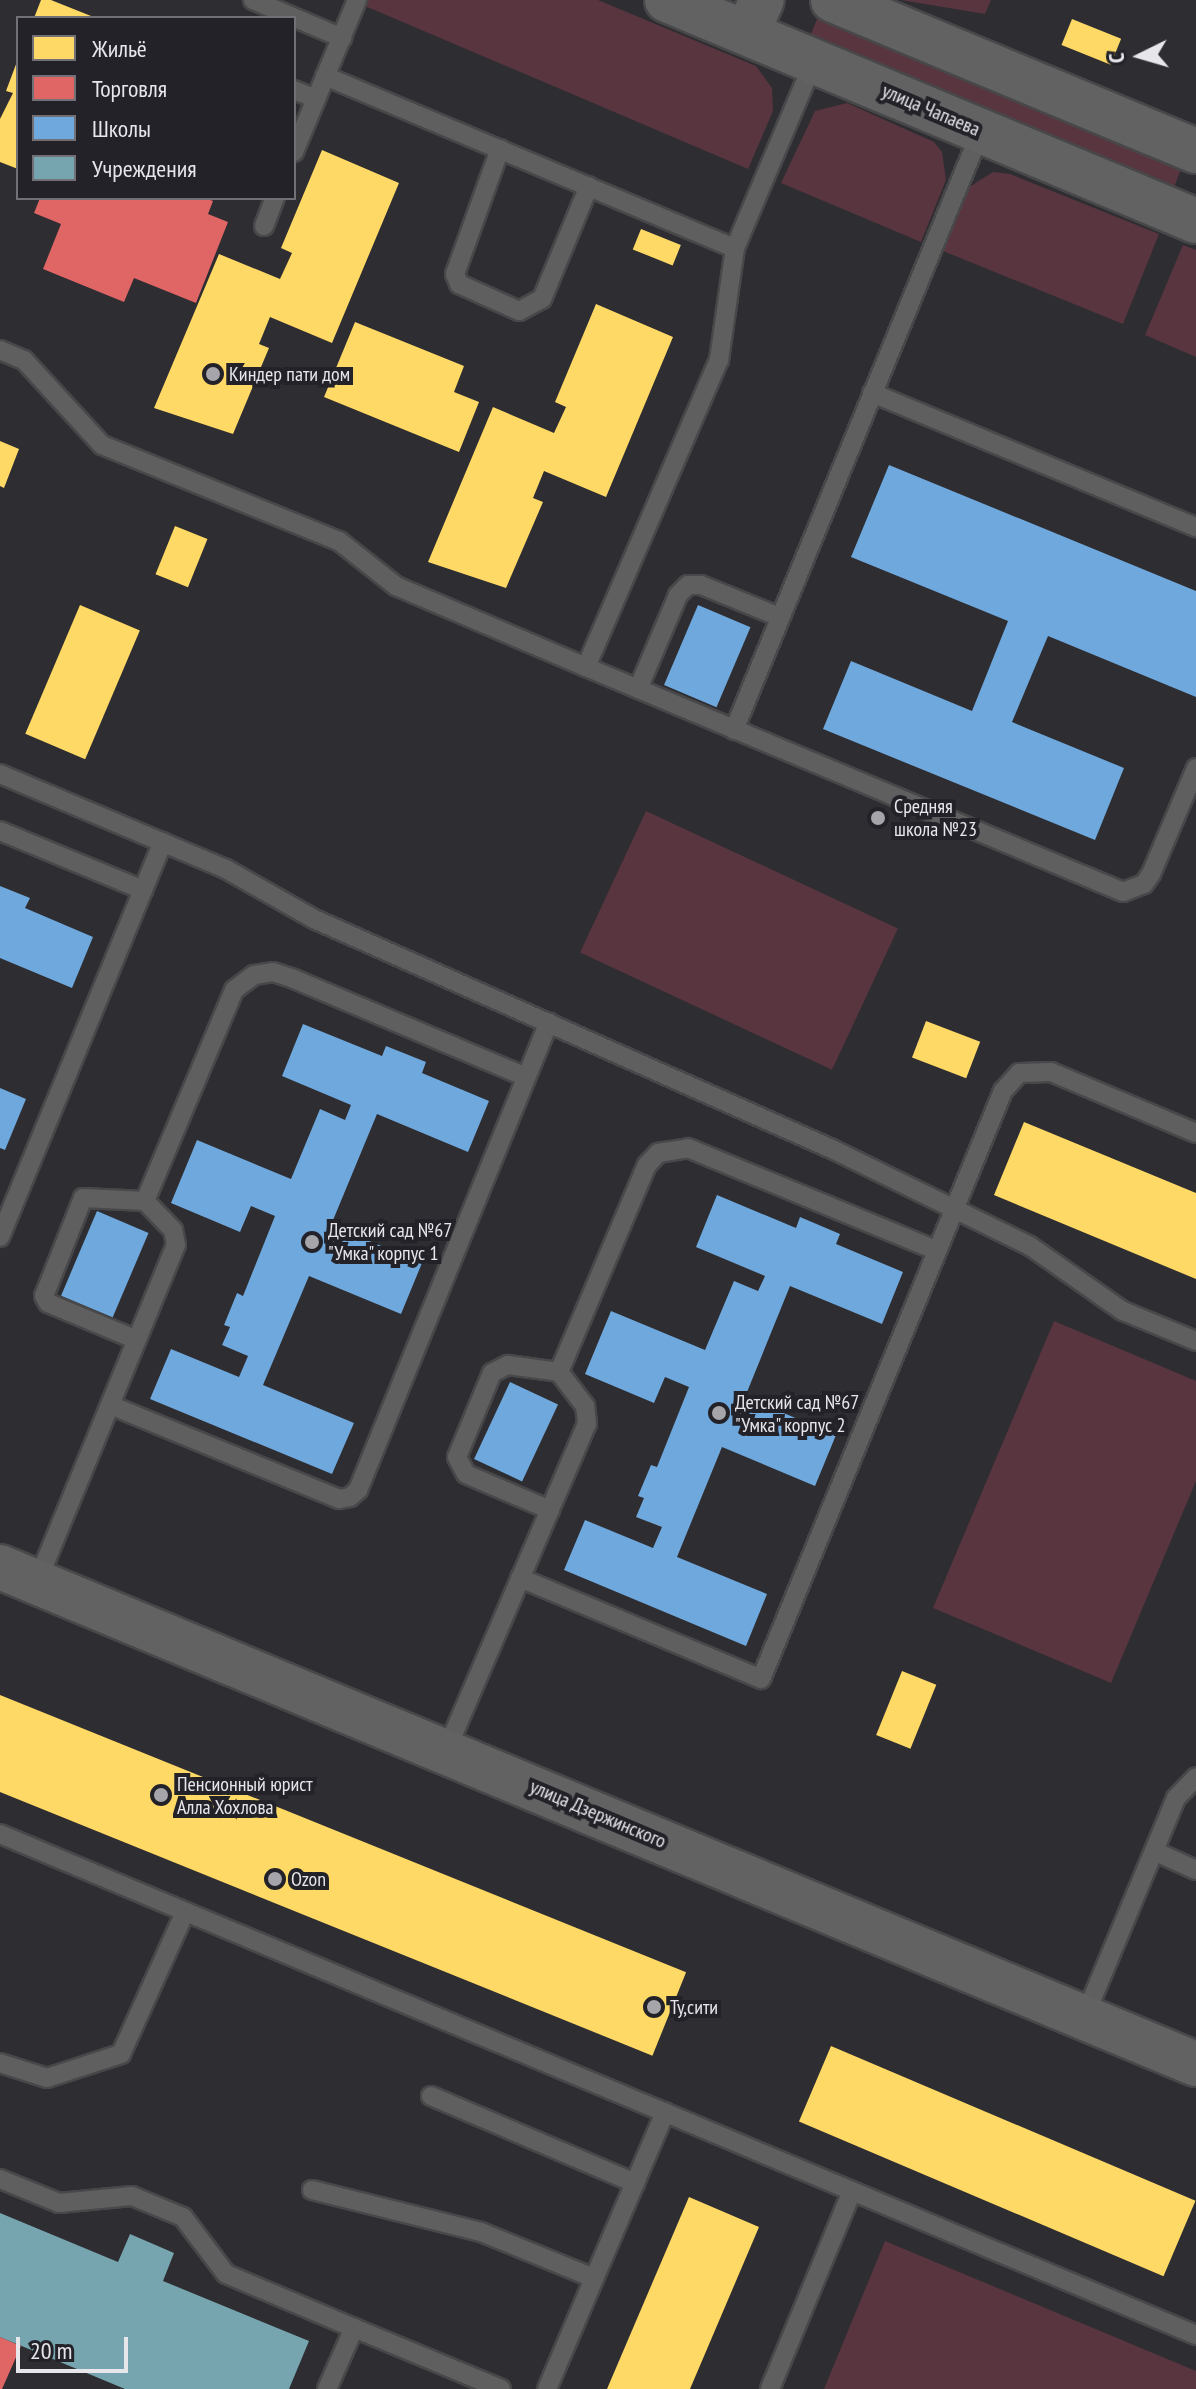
<!DOCTYPE html>
<html>
<head>
<meta charset="utf-8">
<style>
  body { margin:0 }
  #map { position:relative; width:1196px; height:2389px; overflow:hidden; background:#2e2d31; font-family:"PT Sans Narrow",sans-serif }
  div>[style] { position:absolute }
  .green>* { inset:0; background:#58353f; transform-origin:0 0 }
  .homes>* { inset:0; background:#ffd966; transform-origin:0 0 }
  .shops>* { inset:0; background:#e06666 }
  .schools>* { inset:0; background:#6fa8dc; transform-origin:0 0 }
  .public>* { inset:0; background:#76a5af }
  .roads { filter:drop-shadow(2px 0 #48484a) drop-shadow(-2px 0 #48484a) drop-shadow(0 2px #48484a) drop-shadow(0 -2px #48484a) }
  .lane>* { height:18px; margin:-9px; padding:0 9px; transform-origin:9px; border-radius:9px; background:#605f60 }
  .secondary>* { height:44px; margin:-22px; padding:0 22px; transform-origin:22px; border-radius:22px; background:#636263 }
  .dots>* { width:22px; height:22px; translate:-50% -50%; box-sizing:border-box; border:4px solid #232229; border-radius:50% }
  span { translate:-50% -50%; white-space:nowrap; text-align:center; line-height:1.15; -webkit-text-stroke:8px #232229; paint-order:stroke }
  .street-label { font-size:20px; color:#e7e6eb }
  .poi-label { font-size:20px; color:#e7e6eb }
  .left { translate:0 -50%; text-align:left }
  .legend { position:absolute; left:16px; top:16px; width:280px; height:184px; box-sizing:border-box; background:#232229; border:2px solid #717077; margin:0; padding:10px 14px; list-style:none; font-size:24px; color:#e7e6eb }
  .legend li { display:flex; align-items:center; gap:16px; height:40px }
  .legend b { width:40px; border:2px solid #717077 }
  .north { position:absolute; left:1100px; top:16px; width:80px; height:80px; -webkit-text-stroke:6px #232229; paint-order:stroke; rotate:265deg; font-size:22px; font-weight:700; line-height:32px; text-align:center; color:#e7e6eb }
  .north::after { content:''; display:block; margin:auto; width:28px; height:36px; background:#e7e6eb; clip-path:polygon(50% 0,100% 100%,50% 72%,0 100%) }
  .scale { position:absolute; left:16px; top:2337px; width:112px; height:36px; box-sizing:border-box; border:4px solid #e7e6eb; border-top:0; padding-left:10px; font-size:24px; line-height:28px; white-space:nowrap; color:#e7e6eb; -webkit-text-stroke:6px #232229; paint-order:stroke }
</style>
</head>
<body>
<div id="map">
  <div class="green">
    <i style="clip-path:polygon(367px 0,598px 0,756px 66px,772px 88px,773px 111px,748px 169px,365px 6px)"></i>
    <i style="clip-path:polygon(901px 0,991px 0,985px 14px)"></i>
    <i style="clip-path:polygon(817px 19px,1182px 167px,1174px 187px,811px 34px)"></i>
    <i style="clip-path:polygon(847px 103px,934px 142px,942px 152px,946px 180px,921px 242px,781px 183px,815px 111px)"></i>
    <i style="clip-path:polygon(993px 172px,1010px 174px,1159px 234px,1123px 324px,943px 251px,969px 187px)"></i>
    <i style="clip-path:polygon(1183px 245px,1196px 250px,1196px 357px,1145px 335px)"></i>
    <i style="left:646px;top:811px;width:278px;height:156px;rotate:25deg"></i>
    <i style="clip-path:polygon(1054px 1321px,1196px 1381px,1196px 1481px,1111px 1683px,933px 1608px)"></i>
    <i style="clip-path:polygon(885px 2241px,1196px 2371px,1196px 2389px,824px 2389px)"></i>
  </div>
  <div class="homes">
    <i style="clip-path:polygon(41px 0,51px 0,96px 18px,34px 18px)"></i>
    <i style="left:1072px;top:19px;width:53px;height:28px;rotate:22deg"></i>
    <i style="clip-path:polygon(18px 59px,18px 169px,0 162px,0 119px,13px 93px,6px 91px)"></i>
    <i style="clip-path:polygon(322px 150px,399px 183px,332px 343px,270px 317px,259px 344px,269px 348px,233px 434px,154px 408px,219px 254px,280px 279px,292px 253px,281px 248px)"></i>
    <i style="left:641px;top:229px;width:43px;height:22px;rotate:22deg"></i>
    <i style="clip-path:polygon(596px 304px,673px 337px,606px 497px,544px 471px,533px 498px,543px 502px,506px 588px,428px 562px,493px 407px,554px 433px,566px 407px,555px 402px)"></i>
    <i style="clip-path:polygon(355px 322px,464px 366px,454px 392px,479px 402px,459px 452px,324px 397px)"></i>
    <i style="clip-path:polygon(0 441px,19px 449px,4px 488px,0 486px)"></i>
    <i style="left:175px;top:526px;width:35px;height:52px;rotate:22deg"></i>
    <i style="left:80px;top:605px;width:65px;height:140px;rotate:23deg"></i>
    <i style="left:926px;top:1021px;width:58px;height:39px;rotate:21deg"></i>
    <i style="clip-path:polygon(1024px 1122px,1196px 1193px,1196px 1279px,994px 1195px)"></i>
    <i style="left:902px;top:1671px;width:37px;height:69px;rotate:22deg"></i>
    <i style="left:0;top:1695px;width:740px;height:90px;rotate:22deg"></i>
    <i style="left:831px;top:2046px;width:396px;height:82px;rotate:23deg"></i>
    <i style="clip-path:polygon(689px 2197px,759px 2227px,690px 2389px,607px 2389px)"></i>
  </div>
  <div class="shops">
    <i style="clip-path:polygon(40px 198px,205px 198px,213px 201px,208px 214px,228px 222px,196px 303px,134px 278px,124px 302px,43px 269px,61px 224px,34px 213px)"></i>
    <i style="clip-path:polygon(0 2337px,21px 2346px,2px 2389px,0 2389px)"></i>
  </div>
  <div class="schools">
    <i style="clip-path:polygon(889px 465px,1196px 591px,1196px 697px,1048px 636px,1012px 722px,1124px 768px,1095px 840px,823px 729px,851px 661px,972px 711px,1008px 621px,851px 557px)"></i>
    <i style="left:698px;top:605px;width:57px;height:87px;rotate:23deg"></i>
    <i style="clip-path:polygon(0 886px,30px 898px,25px 908px,93px 937px,72px 988px,0 958px)"></i>
    <i style="clip-path:polygon(303px 1024px,382px 1056px,386px 1046px,426px 1062px,422px 1073px,489px 1101px,468px 1152px,377px 1114px,331px 1225px,422px 1263px,401px 1314px,309px 1276px,263px 1385px,354px 1423px,332px 1474px,150px 1399px,171px 1349px,239px 1377px,248px 1356px,222px 1345px,230px 1327px,224px 1325px,237px 1293px,243px 1296px,275px 1216px,251px 1206px,240px 1232px,171px 1203px,197px 1140px,291px 1179px,320px 1109px,345px 1120px,351px 1105px,282px 1076px)"></i>
    <i style="clip-path:polygon(0 1088px,26px 1099px,5px 1150px,0 1148px)"></i>
    <i style="clip-path:polygon(717px 1195px,796px 1228px,800px 1217px,840px 1234px,836px 1244px,903px 1272px,882px 1324px,790px 1286px,745px 1397px,836px 1435px,815px 1486px,722px 1447px,677px 1557px,767px 1594px,746px 1646px,564px 1570px,585px 1520px,653px 1548px,662px 1527px,636px 1517px,644px 1498px,638px 1496px,651px 1465px,657px 1467px,689px 1387px,665px 1377px,654px 1403px,585px 1374px,611px 1311px,705px 1350px,734px 1281px,758px 1291px,765px 1276px,696px 1247px)"></i>
    <i style="left:97px;top:1211px;width:56px;height:92px;rotate:23deg"></i>
    <i style="left:510px;top:1382px;width:53px;height:85px;rotate:25deg"></i>
  </div>
  <div class="public">
    <i style="clip-path:polygon(0 2213px,118px 2262px,130px 2234px,174px 2253px,163px 2281px,309px 2341px,289px 2389px,125px 2389px,0 2337px)"></i>
  </div>
  <div class="roads">
    <div class="lane">
      <i style="left:253px;top:0;width:97px;rotate:23.1deg"></i>
      <i style="left:325px;top:76px;width:445px;rotate:22.8deg"></i>
      <i style="left:294px;top:90px;width:24px;rotate:22deg"></i>
      <i style="left:500px;top:149px;width:133px;rotate:109.8deg"></i>
      <i style="left:455px;top:274px;width:11px;rotate:68deg"></i>
      <i style="left:459px;top:284px;width:66px;rotate:24.2deg"></i>
      <i style="left:519px;top:311px;width:26px;rotate:-28deg"></i>
      <i style="left:542px;top:299px;width:122px;rotate:-67.4deg"></i>
      <i style="left:294px;top:152px;width:165px;rotate:-67.5deg"></i>
      <i style="left:264px;top:226px;width:30px;rotate:-69deg"></i>
      <i style="left:0;top:350px;width:26px;rotate:23deg"></i>
      <i style="left:24px;top:360px;width:115px;rotate:47.5deg"></i>
      <i style="left:102px;top:445px;width:256px;rotate:22.1deg"></i>
      <i style="left:339px;top:541px;width:73px;rotate:38.3deg"></i>
      <i style="left:396px;top:586px;width:207px;rotate:23.1deg"></i>
      <i style="left:586px;top:667px;width:335px;rotate:-66.6deg"></i>
      <i style="left:719px;top:360px;width:113px;rotate:-81.9deg"></i>
      <i style="left:735px;top:248px;width:203px;rotate:-67.1deg"></i>
      <i style="left:872px;top:393px;width:351px;rotate:22.5deg"></i>
      <i style="left:586px;top:667px;width:582px;rotate:22.73deg"></i>
      <i style="left:1123px;top:892px;width:22px;rotate:-21deg"></i>
      <i style="left:1144px;top:884px;width:12px;rotate:-55deg"></i>
      <i style="left:1151px;top:874px;width:115px;rotate:-67deg"></i>
      <i style="left:638px;top:689px;width:102px;rotate:-66.9deg"></i>
      <i style="left:678px;top:595px;width:14px;rotate:-45deg"></i>
      <i style="left:688px;top:585px;width:13px"></i>
      <i style="left:701px;top:585px;width:85px;rotate:22.1deg"></i>
      <i style="left:734px;top:730px;width:648px;rotate:-67.59deg"></i>
      <i style="left:0;top:774px;width:245px;rotate:22.8deg"></i>
      <i style="left:226px;top:869px;width:101px;rotate:29.6deg"></i>
      <i style="left:314px;top:919px;width:569px;rotate:23.95deg"></i>
      <i style="left:834px;top:1150px;width:218px;rotate:26.1deg"></i>
      <i style="left:1030px;top:1246px;width:113px;rotate:35deg"></i>
      <i style="left:1123px;top:1311px;width:79px;rotate:22.3deg"></i>
      <i style="left:0;top:831px;width:155px;rotate:22.4deg"></i>
      <i style="left:145px;top:1201px;width:229px;rotate:-67.1deg"></i>
      <i style="left:234px;top:990px;width:25px;rotate:-37deg"></i>
      <i style="left:254px;top:975px;width:19px;rotate:-9deg"></i>
      <i style="left:273px;top:972px;width:22px;rotate:18deg"></i>
      <i style="left:294px;top:979px;width:252px;rotate:22.9deg"></i>
      <i style="left:0;top:1237px;width:427px;rotate:-67.6deg"></i>
      <i style="left:110px;top:1405px;width:248px;rotate:22.3deg"></i>
      <i style="left:339px;top:1499px;width:11px;rotate:-10deg"></i>
      <i style="left:350px;top:1497px;width:11px;rotate:-41deg"></i>
      <i style="left:358px;top:1490px;width:505px;rotate:-67.8deg"></i>
      <i style="left:550px;top:1510px;width:91px;rotate:-156.8deg"></i>
      <i style="left:466px;top:1474px;width:19px;rotate:-118deg"></i>
      <i style="left:457px;top:1457px;width:91px;rotate:-67.4deg"></i>
      <i style="left:492px;top:1373px;width:18px;rotate:-27deg"></i>
      <i style="left:508px;top:1365px;width:51px;rotate:7.8deg"></i>
      <i style="left:520px;top:1578px;width:261px;rotate:22.7deg"></i>
      <i style="left:761px;top:1679px;width:636px;rotate:-67.63deg"></i>
      <i style="left:1003px;top:1091px;width:24px;rotate:-48deg"></i>
      <i style="left:1019px;top:1073px;width:32px;rotate:-2deg"></i>
      <i style="left:1051px;top:1072px;width:157px;rotate:22.8deg"></i>
      <i style="left:37px;top:1582px;width:365px;rotate:-67.6deg"></i>
      <i style="left:176px;top:1245px;width:15px;rotate:-101deg"></i>
      <i style="left:173px;top:1230px;width:40px;rotate:-134deg"></i>
      <i style="left:145px;top:1201px;width:62px;rotate:-177.2deg"></i>
      <i style="left:83px;top:1198px;width:105px;rotate:111.7deg"></i>
      <i style="left:44px;top:1296px;width:8px;rotate:60deg"></i>
      <i style="left:48px;top:1303px;width:96px;rotate:22.6deg"></i>
      <i style="left:446px;top:1751px;width:356px;rotate:-66.7deg"></i>
      <i style="left:587px;top:1424px;width:18px;rotate:-96deg"></i>
      <i style="left:585px;top:1406px;width:43px;rotate:-127.4deg"></i>
      <i style="left:559px;top:1372px;width:225px;rotate:-67deg"></i>
      <i style="left:647px;top:1165px;width:16px;rotate:-47deg"></i>
      <i style="left:658px;top:1153px;width:30px;rotate:-9deg"></i>
      <i style="left:688px;top:1148px;width:268px;rotate:22.4deg"></i>
      <i style="left:0;top:1834px;width:1297px;rotate:22.73deg"></i>
      <i style="left:1154px;top:1851px;width:46px;rotate:24.3deg"></i>
      <i style="left:1084px;top:2018px;width:238px;rotate:-67.3deg"></i>
      <i style="left:1176px;top:1798px;width:29px;rotate:-46deg"></i>
      <i style="left:0;top:2063px;width:49px;rotate:17.7deg"></i>
      <i style="left:47px;top:2078px;width:78px;rotate:-18deg"></i>
      <i style="left:121px;top:2054px;width:156px;rotate:-65.7deg"></i>
      <i style="left:431px;top:2096px;width:222px;rotate:23.1deg"></i>
      <i style="left:0;top:2179px;width:64px;rotate:22.1deg"></i>
      <i style="left:59px;top:2203px;width:73px;rotate:-5.5deg"></i>
      <i style="left:132px;top:2196px;width:55px;rotate:22.4deg"></i>
      <i style="left:183px;top:2217px;width:71px;rotate:53deg"></i>
      <i style="left:226px;top:2274px;width:139px;rotate:22.9deg"></i>
      <i style="left:312px;top:2190px;width:174px;rotate:14deg"></i>
      <i style="left:481px;top:2232px;width:122px;rotate:22.2deg"></i>
      <i style="left:327px;top:2389px;width:67px;rotate:-66.1deg"></i>
      <i style="left:354px;top:2328px;width:159px;rotate:22.5deg"></i>
      <i style="left:547px;top:2389px;width:301px;rotate:-66.9deg"></i>
      <i style="left:770px;top:2389px;width:214px;rotate:-67.5deg"></i>
    </div>
    <div class="secondary">
      <i style="left:667px;top:0;width:573px;rotate:22.67deg"></i>
      <i style="left:833px;top:0;width:393px;rotate:22.6deg"></i>
      <i style="left:747px;top:33px;width:36px;rotate:-66deg"></i>
      <i style="left:0;top:1567px;width:1295px;rotate:22.57deg"></i>
    </div>
  </div>
  <div class="dots">
    <i style="left:213px;top:374px;background:#a6a5aa"></i>
    <i style="left:878px;top:818px;background:#a6a5aa"></i>
    <i style="left:312px;top:1242px;background:#a6a5aa"></i>
    <i style="left:719px;top:1413px;background:#a6a5aa"></i>
    <i style="left:161px;top:1795px;background:#a6a5aa"></i>
    <i style="left:275px;top:1879px;background:#a6a5aa"></i>
    <i style="left:654px;top:2007px;background:#a6a5aa"></i>
  </div>
  <div class="street-label">
    <span style="left:931px;top:110px;rotate:23deg">улица Чапаева</span>
    <span style="left:598px;top:1814px;rotate:23deg">улица Дзержинского</span>
  </div>
  <div class="poi-label">
    <span class="left" style="left:229px;top:374px">Киндер пати дом</span>
    <span class="left" style="left:894px;top:818px">Средняя<br>школа №23</span>
    <span class="left" style="left:328px;top:1242px">Детский сад №67<br>"Умка" корпус 1</span>
    <span class="left" style="left:735px;top:1414px">Детский сад №67<br>"Умка" корпус 2</span>
    <span class="left" style="left:177px;top:1796px">Пенсионный юрист<br>Алла Хохлова</span>
    <span class="left" style="left:291px;top:1879px">Ozon</span>
    <span class="left" style="left:670px;top:2007px">Ту,сити</span>
  </div>
  <ul class="legend">
  <li><b style="height:22px;background:#ffd966"></b>Жильё</li>
  <li><b style="height:22px;background:#e06666"></b>Торговля</li>
  <li><b style="height:22px;background:#6fa8dc"></b>Школы</li>
  <li><b style="height:22px;background:#76a5af"></b>Учреждения</li>
  </ul>
  <div class="north">С</div>
  <div class="scale">20 m</div>
</div>
</body>
</html>
